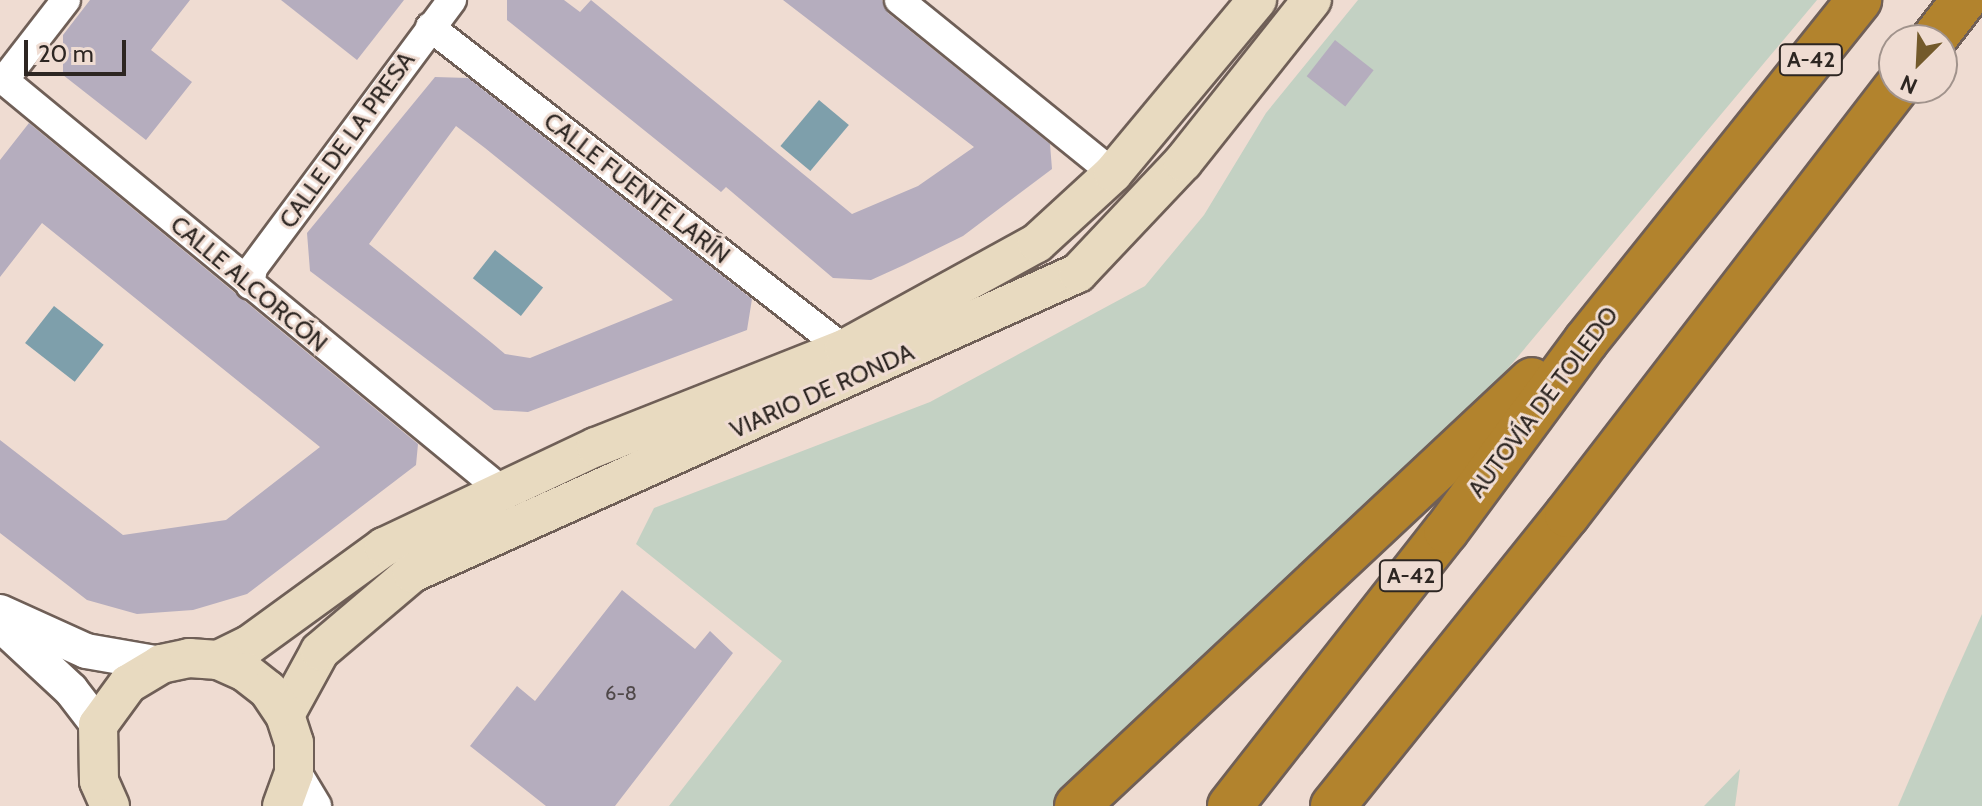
<!DOCTYPE html>
<html>
<head>
<meta charset="utf-8">
<style>
  body { margin:0 }
  #map { position:relative; width:1982px; height:806px; overflow:hidden; background:#efdcd2; font-family:Cabin,sans-serif }
  div>[style] { position:absolute }
  .green>* { inset:0; background:#c3d1c3 }
  .water>* { inset:0; background:#7e9fab; transform-origin:0 0 }
  .building>* { inset:0; background:#b5adbe; transform-origin:0 0 }
  .roads { filter:drop-shadow(2px 0 #6f5f57) drop-shadow(-2px 0 #6f5f57) drop-shadow(0 2px #6f5f57) drop-shadow(0 -2px #6f5f57) }
  .minor>* { height:28px; margin:-14px; padding:0 14px; transform-origin:14px; border-radius:14px; background:#fff }
  .tertiary>* { height:34px; margin:-17px; padding:0 17px; transform-origin:17px; border-radius:17px; background:#fff }
  .secondary>* { height:38px; margin:-19px; padding:0 19px; transform-origin:19px; border-radius:19px; background:#e8dac0 }
  .motorway>* { height:44px; margin:-22px; padding:0 22px; transform-origin:22px; border-radius:22px; background:#b2832d }
  span { translate:-50% -50%; white-space:nowrap; text-align:center; line-height:1.15; -webkit-text-stroke:6px #efdcd2; paint-order:stroke }
  .number-label { font-size:20px; color:#4f4849 }
  .number-label span { -webkit-text-stroke-width:0 }
  .shield-label span { padding:2px 6px; background:#efdcd2; border:2px solid; border-radius:6px; -webkit-text-stroke-width:0 }
  .shield-label { font-size:22px; color:#2d2622; font-weight:700 }
  .street-label { font-size:24px; color:#2d2622 }
  .north { position:absolute; left:1878px; top:24px; width:80px; height:80px; box-sizing:border-box; background:#efdcd2; border:2px solid #a1938c; border-radius:50%; rotate:204deg; font-size:22px; font-weight:700; line-height:32px; text-align:center; color:#2d2622 }
  .north::after { content:''; display:block; margin:auto; width:28px; height:36px; background:#735a2b; clip-path:polygon(50% 0,100% 100%,50% 72%,0 100%) }
  .scale { position:absolute; left:24px; top:40px; width:102px; height:36px; box-sizing:border-box; border:4px solid #2d2622; border-top:0; padding-left:10px; font-size:24px; line-height:28px; white-space:nowrap; color:#2d2622; -webkit-text-stroke:6px #efdcd2; paint-order:stroke }
</style>
</head>
<body>
<div id="map">
  <div class="green">
    <i style="clip-path:polygon(1358px 0,1817px 0,1364px 540px,1077px 806px,669px 806px,782px 661px,636px 544px,654px 508px,930px 402px,1145px 286px,1204px 215px,1266px 113px)"></i>
    <i style="clip-path:polygon(1982px 614px,1982px 806px,1898px 806px,1946px 694px)"></i>
    <i style="clip-path:polygon(1740px 769px,1735px 806px,1704px 806px)"></i>
  </div>
  <div class="water">
    <i style="left:819px;top:100px;width:39px;height:60px;rotate:40deg"></i>
    <i style="left:495px;top:250px;width:61px;height:36px;rotate:38deg"></i>
    <i style="left:54px;top:306px;width:63px;height:47px;rotate:38deg"></i>
  </div>
  <div class="building">
    <i style="clip-path:polygon(90px 0,190px 0,151px 50px,192px 82px,146px 140px,63px 75px,63px 35px)"></i>
    <i style="clip-path:polygon(281px 0,404px 0,357px 60px)"></i>
    <i style="clip-path:polygon(507px 0,564px 0,580px 12px,591px 0,852px 214px,918px 186px,974px 147px,783px 0,882px 0,888px 13px,1050px 144px,1052px 169px,963px 236px,904px 265px,871px 280px,833px 278px,726px 187px,721px 192px,507px 20px)"></i>
    <i style="left:1335px;top:40px;width:49px;height:46px;rotate:38deg"></i>
    <i style="clip-path:polygon(evenodd,435px 77px,468px 78px,752px 299px,747px 330px,528px 412px,494px 410px,310px 271px,307px 233px,435px 77px,456px 126px,485px 148px,673px 300px,530px 358px,505px 354px,492px 343px,369px 244px,456px 126px)"></i>
    <i style="clip-path:polygon(29px 123px,418px 444px,416px 465px,247px 594px,193px 610px,137px 614px,87px 600px,0 533px,0 440px,123px 535px,226px 520px,320px 447px,42px 223px,0 277px,0 160px)"></i>
    <i style="clip-path:polygon(622px 590px,695px 649px,710px 631px,733px 653px,615px 806px,546px 806px,470px 746px,517px 686px,535px 701px)"></i>
  </div>
  <div class="roads">
    <div class="minor">
      <i style="left:899px;top:0;width:275px;rotate:39deg"></i>
      <i style="left:430px;top:27px;width:524px;rotate:37.87deg"></i>
      <i style="left:0;top:77px;width:648px;rotate:39.49deg"></i>
      <i style="left:4px;top:80px;width:101px;rotate:-52.2deg"></i>
      <i style="left:250px;top:285px;width:17px;rotate:-80deg"></i>
      <i style="left:253px;top:268px;width:334px;rotate:-53.4deg"></i>
    </div>
    <div class="tertiary">
      <i style="left:0;top:612px;width:94px;rotate:24.4deg"></i>
      <i style="left:86px;top:651px;width:76px;rotate:9.8deg"></i>
      <i style="left:0;top:624px;width:97px;rotate:42.9deg"></i>
      <i style="left:71px;top:690px;width:44px;rotate:52.4deg"></i>
      <i style="left:294px;top:773px;width:39px;rotate:59deg"></i>
    </div>
    <div class="secondary">
      <i style="left:218px;top:660px;width:34px;rotate:-26deg"></i>
      <i style="left:249px;top:645px;width:167px;rotate:-36deg"></i>
      <i style="left:384px;top:547px;width:234px;rotate:-25.3deg"></i>
      <i style="left:596px;top:447px;width:267px;rotate:-21.6deg"></i>
      <i style="left:844px;top:349px;width:220px;rotate:-28.8deg"></i>
      <i style="left:1037px;top:243px;width:103px;rotate:-42.6deg"></i>
      <i style="left:1113px;top:173px;width:225px;rotate:-50.2deg"></i>
      <i style="left:285px;top:715px;width:73px;rotate:-61.3deg"></i>
      <i style="left:320px;top:651px;width:121px;rotate:-40.3deg"></i>
      <i style="left:412px;top:573px;width:730px;rotate:-24.25deg"></i>
      <i style="left:1078px;top:273px;width:153px;rotate:-46.6deg"></i>
      <i style="left:1183px;top:162px;width:207px;rotate:-51.5deg"></i>
      <i style="left:110px;top:806px;width:27px;rotate:-114deg"></i>
      <i style="left:99px;top:781px;width:56px;rotate:-91deg"></i>
      <i style="left:98px;top:725px;width:51px;rotate:-53.8deg"></i>
      <i style="left:128px;top:684px;width:39px;rotate:-31deg"></i>
      <i style="left:161px;top:664px;width:29px;rotate:-12deg"></i>
      <i style="left:189px;top:658px;width:29px;rotate:4deg"></i>
      <i style="left:218px;top:660px;width:30px;rotate:24deg"></i>
      <i style="left:245px;top:672px;width:29px;rotate:38deg"></i>
      <i style="left:268px;top:690px;width:30px;rotate:56deg"></i>
      <i style="left:285px;top:715px;width:29px;rotate:72deg"></i>
      <i style="left:294px;top:743px;width:30px;rotate:90deg"></i>
      <i style="left:294px;top:773px;width:35px;rotate:110deg"></i>
    </div>
    <div class="motorway">
      <i style="left:1933px;top:40px;width:51px;rotate:-52.2deg"></i>
      <i style="left:1077px;top:806px;width:623px;rotate:-43.11deg"></i>
      <i style="left:1230px;top:806px;width:350px;rotate:-51.9deg"></i>
      <i style="left:1446px;top:531px;width:236px;rotate:-53.6deg"></i>
      <i style="left:1586px;top:341px;width:437px;rotate:-51.3deg"></i>
      <i style="left:1333px;top:806px;width:373px;rotate:-51.2deg"></i>
      <i style="left:1567px;top:515px;width:539px;rotate:-52.39deg"></i>
    </div>
  </div>
  <div class="number-label">
    <span style="left:621px;top:693px">6-8</span>
  </div>
  <div class="shield-label">
    <span style="left:1811px;top:60px">A-42</span>
    <span style="left:1411px;top:576px">A-42</span>
  </div>
  <div class="street-label">
    <span style="left:347px;top:140px;rotate:-54deg">CALLE DE LA PRESA</span>
    <span style="left:637px;top:188px;rotate:38deg">CALLE FUENTE LARÍN</span>
    <span style="left:249px;top:284px;rotate:40deg">CALLE ALCORCÓN</span>
    <span style="left:822px;top:391px;rotate:-24deg">VIARIO DE RONDA</span>
    <span style="left:1543px;top:402px;rotate:-53deg">AUTOVÍA DE TOLEDO</span>
  </div>
  <div class="north">N</div>
  <div class="scale">20 m</div>
</div>
</body>
</html>
